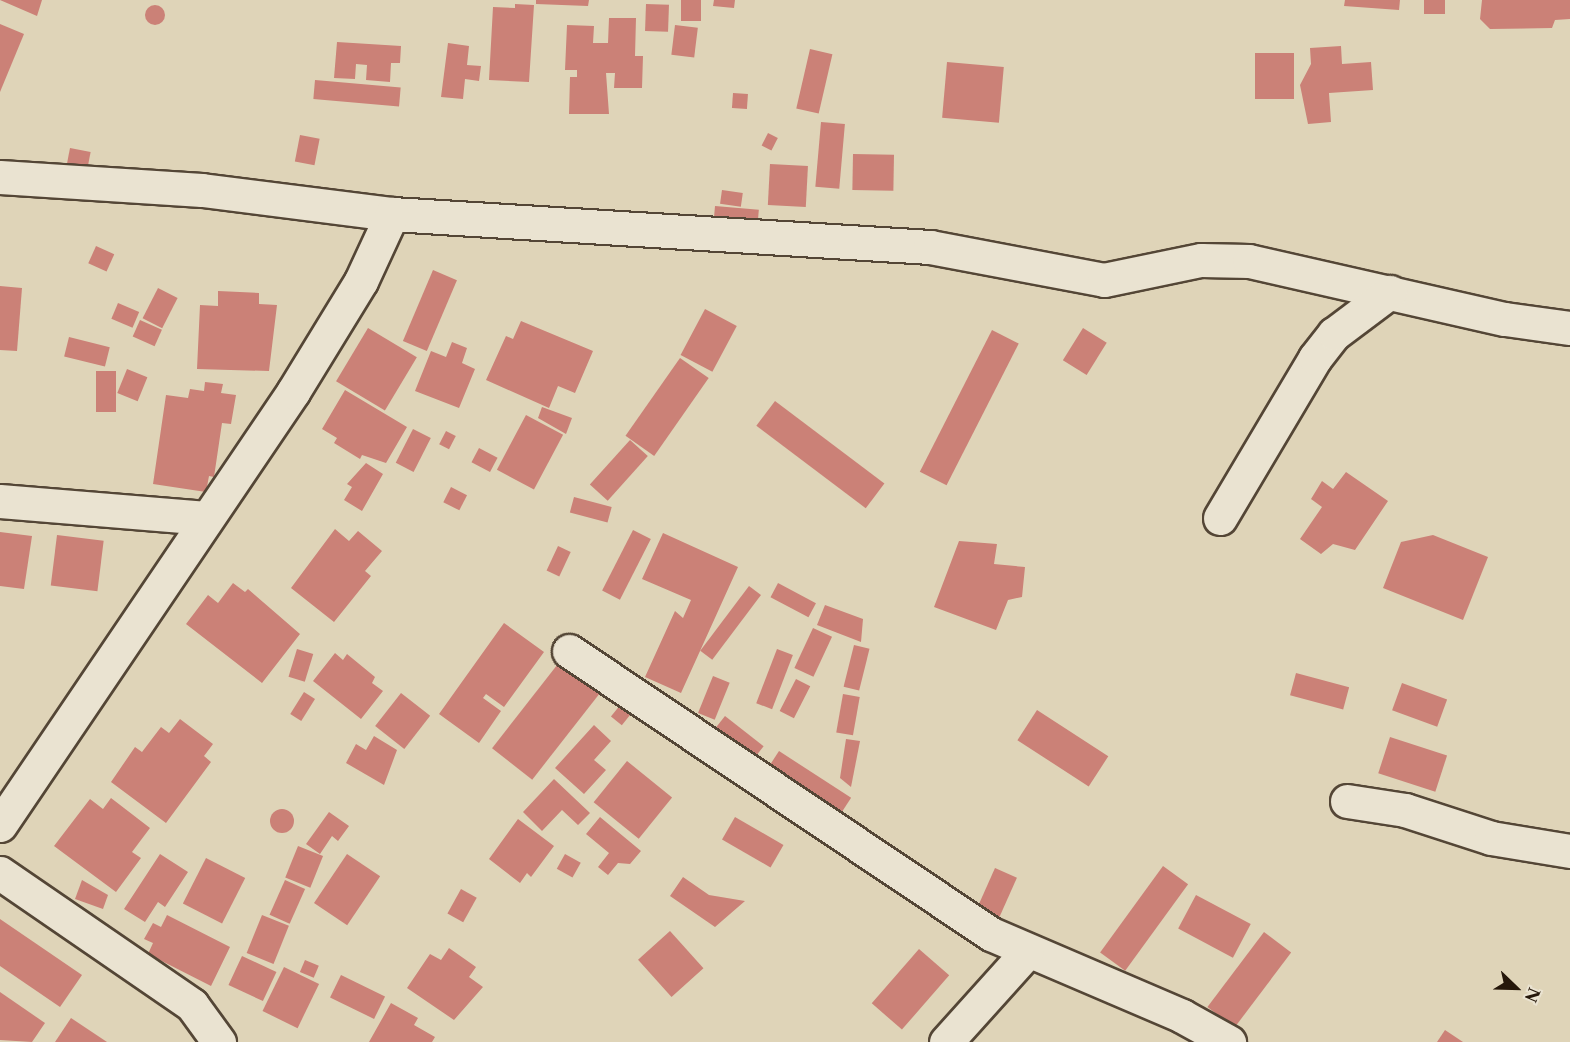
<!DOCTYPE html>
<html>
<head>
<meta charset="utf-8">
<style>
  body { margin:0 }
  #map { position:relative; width:1570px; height:1042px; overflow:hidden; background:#dfd4b8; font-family:"Libre Caslon Text",serif }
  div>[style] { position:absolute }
  .building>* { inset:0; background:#cb8177; transform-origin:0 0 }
  .round { border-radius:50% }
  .roads { filter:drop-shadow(2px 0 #544636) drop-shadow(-2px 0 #544636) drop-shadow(0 2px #544636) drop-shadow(0 -2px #544636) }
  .minor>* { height:33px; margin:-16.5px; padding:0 16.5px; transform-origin:16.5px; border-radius:16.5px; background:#eae3d1 }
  span { translate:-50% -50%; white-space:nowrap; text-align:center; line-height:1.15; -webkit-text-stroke:6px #eae3d1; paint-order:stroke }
  .north { position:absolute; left:1486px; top:958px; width:60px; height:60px; -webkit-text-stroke:4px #eae3d1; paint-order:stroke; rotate:113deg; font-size:16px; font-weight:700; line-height:24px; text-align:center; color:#25170a }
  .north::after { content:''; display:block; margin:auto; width:21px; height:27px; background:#25170a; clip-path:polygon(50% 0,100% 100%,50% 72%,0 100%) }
</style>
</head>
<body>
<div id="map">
  <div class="building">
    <i style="clip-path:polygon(0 0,42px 0,37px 16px)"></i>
    <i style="clip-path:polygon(536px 0,589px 0,588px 6px,536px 4px)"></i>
    <i style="left:681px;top:0;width:20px;height:21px"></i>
    <i style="clip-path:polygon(714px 0,735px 0,734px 8px,713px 6px)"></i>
    <i style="clip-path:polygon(1345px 0,1400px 0,1399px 10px,1344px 6px)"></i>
    <i style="left:1424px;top:0;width:21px;height:14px"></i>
    <i style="clip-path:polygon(1482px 0,1570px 0,1570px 19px,1555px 20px,1552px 28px,1490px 29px,1480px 19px)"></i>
    <i style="clip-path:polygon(515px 4px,534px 5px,529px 82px,489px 80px,493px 7px,515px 8px)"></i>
    <i style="left:646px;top:4px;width:23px;height:27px;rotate:2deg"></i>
    <i class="round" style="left:145px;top:5px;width:20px;height:20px"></i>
    <i style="clip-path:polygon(609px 18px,636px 18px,635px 56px,643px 56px,642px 88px,614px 88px,615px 73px,606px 73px,609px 114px,569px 114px,570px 77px,577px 77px,577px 70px,565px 70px,567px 25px,594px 26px,593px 43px,608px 43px)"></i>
    <i style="clip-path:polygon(0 24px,24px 34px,0 92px)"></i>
    <i style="left:675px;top:25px;width:23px;height:30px;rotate:7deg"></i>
    <i style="clip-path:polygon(337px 42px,401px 46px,400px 63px,391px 63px,390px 82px,366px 80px,367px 65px,356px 64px,355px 79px,334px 78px)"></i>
    <i style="clip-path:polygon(448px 43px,469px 46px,467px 65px,481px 66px,479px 81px,465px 79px,463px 99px,441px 97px)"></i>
    <i style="clip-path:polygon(1341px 46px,1342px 64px,1371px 62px,1373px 90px,1329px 93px,1331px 122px,1308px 124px,1300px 85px,1311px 64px,1310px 48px)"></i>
    <i style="left:810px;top:49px;width:23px;height:61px;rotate:13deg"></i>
    <i style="left:1255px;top:53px;width:39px;height:46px"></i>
    <i style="left:947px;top:62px;width:57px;height:56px;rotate:5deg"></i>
    <i style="left:315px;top:80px;width:86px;height:19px;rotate:5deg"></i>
    <i style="left:733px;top:93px;width:15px;height:15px;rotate:4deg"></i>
    <i style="left:821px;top:122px;width:24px;height:65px;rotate:5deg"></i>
    <i style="left:768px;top:133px;width:11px;height:14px;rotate:27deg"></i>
    <i style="left:300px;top:135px;width:20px;height:27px;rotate:11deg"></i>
    <i style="left:70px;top:148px;width:21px;height:18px;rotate:11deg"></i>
    <i style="left:853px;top:154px;width:41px;height:36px;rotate:1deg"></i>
    <i style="left:770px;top:164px;width:38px;height:41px;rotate:3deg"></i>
    <i style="left:722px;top:190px;width:21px;height:14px;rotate:8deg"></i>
    <i style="left:715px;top:206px;width:44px;height:18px;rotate:5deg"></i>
    <i style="left:96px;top:246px;width:20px;height:19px;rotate:24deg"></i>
    <i style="left:433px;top:270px;width:26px;height:77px;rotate:23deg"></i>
    <i style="clip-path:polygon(0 286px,22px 288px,17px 351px,0 350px)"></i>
    <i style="left:158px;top:288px;width:22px;height:34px;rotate:27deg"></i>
    <i style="clip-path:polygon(218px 291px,259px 293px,259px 304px,277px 305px,269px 371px,197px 369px,200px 305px,218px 306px)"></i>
    <i style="left:118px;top:303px;width:23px;height:17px;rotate:23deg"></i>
    <i style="left:705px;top:309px;width:36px;height:52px;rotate:28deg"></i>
    <i style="left:140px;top:320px;width:24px;height:18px;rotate:24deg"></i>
    <i style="clip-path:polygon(521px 321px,593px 351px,575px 393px,558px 386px,549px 408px,486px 380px,506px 336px,513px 339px)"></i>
    <i style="left:368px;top:328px;width:57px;height:62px;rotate:31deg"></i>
    <i style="left:1083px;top:328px;width:28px;height:38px;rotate:32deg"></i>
    <i style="left:992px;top:330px;width:30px;height:159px;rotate:27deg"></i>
    <i style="left:69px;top:337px;width:42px;height:20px;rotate:14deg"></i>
    <i style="clip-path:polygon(452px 342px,467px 348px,462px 363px,475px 369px,459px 408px,415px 391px,431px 351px,446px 357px)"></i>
    <i style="left:680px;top:358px;width:35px;height:95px;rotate:35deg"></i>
    <i style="left:127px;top:369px;width:22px;height:26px;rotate:22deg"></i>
    <i style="left:96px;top:371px;width:20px;height:41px"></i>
    <i style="clip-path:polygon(205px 382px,223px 384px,221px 393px,236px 395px,231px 424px,222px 423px,214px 477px,209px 476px,206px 492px,153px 484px,166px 395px,188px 398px,190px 389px,204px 391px)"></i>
    <i style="clip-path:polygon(345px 390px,407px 427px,386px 463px,362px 455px,360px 459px,334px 443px,337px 438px,322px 429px)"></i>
    <i style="left:775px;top:401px;width:137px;height:31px;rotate:37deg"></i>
    <i style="clip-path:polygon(542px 407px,572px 418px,566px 434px,538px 418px)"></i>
    <i style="left:526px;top:415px;width:42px;height:62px;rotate:28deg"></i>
    <i style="left:413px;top:429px;width:20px;height:38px;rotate:27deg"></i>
    <i style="left:446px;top:431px;width:11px;height:15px;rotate:27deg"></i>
    <i style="left:630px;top:440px;width:24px;height:60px;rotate:42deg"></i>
    <i style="left:479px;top:448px;width:21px;height:16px;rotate:28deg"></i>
    <i style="clip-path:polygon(366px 463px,383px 474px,362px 511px,344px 500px,352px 487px,347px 484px)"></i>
    <i style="clip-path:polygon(1346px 472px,1388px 501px,1355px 550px,1333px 544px,1321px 554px,1300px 539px,1322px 507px,1311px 499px,1322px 481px,1333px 489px)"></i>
    <i style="left:451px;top:487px;width:18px;height:17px;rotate:27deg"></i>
    <i style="left:574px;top:497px;width:39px;height:16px;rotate:15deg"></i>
    <i style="clip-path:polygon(335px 529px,349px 541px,358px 531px,382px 551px,365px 571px,371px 576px,334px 622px,291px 588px)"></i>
    <i style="left:633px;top:530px;width:20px;height:68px;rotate:27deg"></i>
    <i style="clip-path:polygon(0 532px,32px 536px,24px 589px,0 586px)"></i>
    <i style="clip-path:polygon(663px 533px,738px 567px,681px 693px,645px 677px,675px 611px,683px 618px,691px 600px,642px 579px)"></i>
    <i style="left:57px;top:535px;width:47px;height:51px;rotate:7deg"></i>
    <i style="clip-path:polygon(1433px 535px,1488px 557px,1463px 620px,1383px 588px,1401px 542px)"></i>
    <i style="clip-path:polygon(959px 541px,997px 544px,994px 564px,1025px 567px,1022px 597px,1008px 600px,996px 630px,934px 607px)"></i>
    <i style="left:558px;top:546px;width:14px;height:27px;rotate:25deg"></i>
    <i style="clip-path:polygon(233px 583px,245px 592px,248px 589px,300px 634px,262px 683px,186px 624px,208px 595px,218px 603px)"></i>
    <i style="left:778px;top:583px;width:43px;height:16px;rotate:28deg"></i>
    <i style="left:749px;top:586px;width:15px;height:81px;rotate:37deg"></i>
    <i style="clip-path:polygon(825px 605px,863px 619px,861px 642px,817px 625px)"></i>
    <i style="clip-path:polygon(504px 623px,544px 652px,504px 707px,486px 694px,483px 698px,501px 711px,479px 743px,439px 714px)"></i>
    <i style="left:813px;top:628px;width:21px;height:44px;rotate:25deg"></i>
    <i style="left:854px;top:645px;width:16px;height:43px;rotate:14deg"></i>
    <i style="left:297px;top:649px;width:17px;height:29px;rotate:17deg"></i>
    <i style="left:777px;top:649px;width:17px;height:58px;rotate:21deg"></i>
    <i style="clip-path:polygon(335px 653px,343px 660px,347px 654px,375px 677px,372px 683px,383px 691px,361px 719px,313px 681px)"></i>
    <i style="left:561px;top:660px;width:51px;height:112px;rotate:38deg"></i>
    <i style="left:1296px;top:673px;width:55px;height:23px;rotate:15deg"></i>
    <i style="left:713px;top:676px;width:18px;height:40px;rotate:22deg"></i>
    <i style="left:796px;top:679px;width:16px;height:36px;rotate:27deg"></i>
    <i style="left:1402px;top:683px;width:48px;height:29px;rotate:20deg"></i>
    <i style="left:304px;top:692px;width:13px;height:26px;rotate:32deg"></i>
    <i style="left:401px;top:693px;width:37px;height:42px;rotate:38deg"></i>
    <i style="left:843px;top:694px;width:17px;height:39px;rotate:10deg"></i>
    <i style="left:621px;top:704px;width:14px;height:16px;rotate:39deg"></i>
    <i style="left:1037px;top:710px;width:85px;height:36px;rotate:33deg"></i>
    <i style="left:725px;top:716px;width:49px;height:16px;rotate:38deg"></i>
    <i style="clip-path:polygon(180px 719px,213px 744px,204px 756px,211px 762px,166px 823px,111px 782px,135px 747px,142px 752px,161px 727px,169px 733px)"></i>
    <i style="clip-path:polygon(594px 725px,611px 741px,594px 760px,606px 770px,584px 794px,555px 768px)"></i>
    <i style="clip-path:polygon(374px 736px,397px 750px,384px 785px,346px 763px,356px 744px,366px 750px)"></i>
    <i style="left:1390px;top:737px;width:60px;height:38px;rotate:18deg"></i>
    <i style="clip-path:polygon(846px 739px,860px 741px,851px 787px,840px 778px)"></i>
    <i style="left:779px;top:751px;width:86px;height:20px;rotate:33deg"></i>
    <i style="left:627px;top:761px;width:58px;height:53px;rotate:39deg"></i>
    <i style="clip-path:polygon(554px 779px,590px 813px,578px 825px,562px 810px,542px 831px,523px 812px)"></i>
    <i style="clip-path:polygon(111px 798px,150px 828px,132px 852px,141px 858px,116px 892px,54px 846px,90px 799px,103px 809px)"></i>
    <i class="round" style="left:270px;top:809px;width:24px;height:24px"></i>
    <i style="clip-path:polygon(329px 812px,349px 826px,338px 841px,332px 836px,320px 854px,306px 844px)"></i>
    <i style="clip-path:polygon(600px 817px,641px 851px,630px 864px,618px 863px,608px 875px,598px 867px,609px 853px,586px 834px)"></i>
    <i style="left:735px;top:817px;width:56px;height:26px;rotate:30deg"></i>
    <i style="clip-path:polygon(518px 819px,554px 846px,531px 877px,527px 873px,520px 883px,489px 859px)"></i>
    <i style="left:298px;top:846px;width:27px;height:34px;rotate:22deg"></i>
    <i style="clip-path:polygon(160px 854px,188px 872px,165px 907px,158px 902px,145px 922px,124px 909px)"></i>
    <i style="left:347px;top:854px;width:40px;height:59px;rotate:34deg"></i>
    <i style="left:565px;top:854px;width:18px;height:17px;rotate:29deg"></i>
    <i style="left:206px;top:858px;width:44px;height:51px;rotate:27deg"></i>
    <i style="left:1163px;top:866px;width:31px;height:107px;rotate:36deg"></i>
    <i style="left:995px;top:868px;width:24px;height:52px;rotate:24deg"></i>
    <i style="clip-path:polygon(683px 877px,709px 895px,745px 901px,715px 927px,670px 896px)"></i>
    <i style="clip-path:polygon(82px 880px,108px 895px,103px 909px,75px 899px)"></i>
    <i style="left:285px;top:880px;width:22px;height:38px;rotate:24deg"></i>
    <i style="left:461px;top:889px;width:18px;height:28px;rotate:29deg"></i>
    <i style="left:1196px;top:895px;width:62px;height:38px;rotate:28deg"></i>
    <i style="clip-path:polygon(167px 915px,230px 947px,211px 986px,148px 954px,153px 943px,144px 939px,153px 923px,161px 927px)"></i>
    <i style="left:262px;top:915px;width:29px;height:41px;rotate:22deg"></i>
    <i style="clip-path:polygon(0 919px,82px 975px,60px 1007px,0 966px)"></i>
    <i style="left:670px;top:931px;width:50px;height:43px;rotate:48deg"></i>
    <i style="left:1264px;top:932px;width:34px;height:94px;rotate:37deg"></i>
    <i style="clip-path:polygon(449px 948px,476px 967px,469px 977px,483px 987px,454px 1020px,407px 988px,430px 954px,441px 960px)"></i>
    <i style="left:919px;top:949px;width:40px;height:72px;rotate:41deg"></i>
    <i style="left:242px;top:956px;width:38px;height:32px;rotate:25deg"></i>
    <i style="left:305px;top:960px;width:15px;height:13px;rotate:23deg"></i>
    <i style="left:284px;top:967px;width:39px;height:49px;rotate:26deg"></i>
    <i style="left:341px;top:975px;width:49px;height:25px;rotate:26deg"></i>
    <i style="clip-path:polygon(0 992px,45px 1023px,32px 1042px,0 1040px)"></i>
    <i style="clip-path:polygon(391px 1003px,418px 1018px,414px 1025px,435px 1037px,432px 1042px,369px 1042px)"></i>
    <i style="clip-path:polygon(71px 1018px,107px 1042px,55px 1042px)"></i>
    <i style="clip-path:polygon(1445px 1030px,1463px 1042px,1437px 1042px)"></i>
  </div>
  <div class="roads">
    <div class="minor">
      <i style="left:0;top:177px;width:202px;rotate:3.7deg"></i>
      <i style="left:202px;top:190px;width:192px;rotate:7.2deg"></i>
      <i style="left:392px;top:214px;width:539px;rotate:3.51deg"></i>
      <i style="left:930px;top:247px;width:177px;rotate:10.7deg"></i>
      <i style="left:1104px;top:280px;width:99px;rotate:-11.7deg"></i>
      <i style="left:1201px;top:260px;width:48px;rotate:1.2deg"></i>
      <i style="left:1249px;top:261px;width:262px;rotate:12.8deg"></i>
      <i style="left:1505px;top:319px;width:66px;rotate:7.9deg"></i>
      <i style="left:0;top:501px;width:207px;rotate:4.7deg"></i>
      <i style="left:1220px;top:518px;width:186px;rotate:-59.3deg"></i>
      <i style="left:1315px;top:358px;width:31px;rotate:-52deg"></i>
      <i style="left:1334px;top:334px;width:70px;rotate:-36.9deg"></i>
      <i style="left:569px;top:651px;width:508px;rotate:33.85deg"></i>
      <i style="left:991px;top:934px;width:208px;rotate:23.2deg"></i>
      <i style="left:1182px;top:1016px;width:54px;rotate:29deg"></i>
      <i style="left:1347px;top:801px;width:59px;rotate:8.8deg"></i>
      <i style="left:1405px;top:810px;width:90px;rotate:18deg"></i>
      <i style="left:1491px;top:838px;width:80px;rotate:9.3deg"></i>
      <i style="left:0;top:825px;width:523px;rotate:-55.91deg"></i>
      <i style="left:293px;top:392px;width:130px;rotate:-58.5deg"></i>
      <i style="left:361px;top:281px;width:74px;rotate:-65.2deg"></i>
      <i style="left:0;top:873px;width:233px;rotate:34.5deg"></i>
      <i style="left:192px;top:1005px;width:46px;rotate:53.9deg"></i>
      <i style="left:946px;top:1042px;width:120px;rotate:-48deg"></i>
    </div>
  </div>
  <div class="north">N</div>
</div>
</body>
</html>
